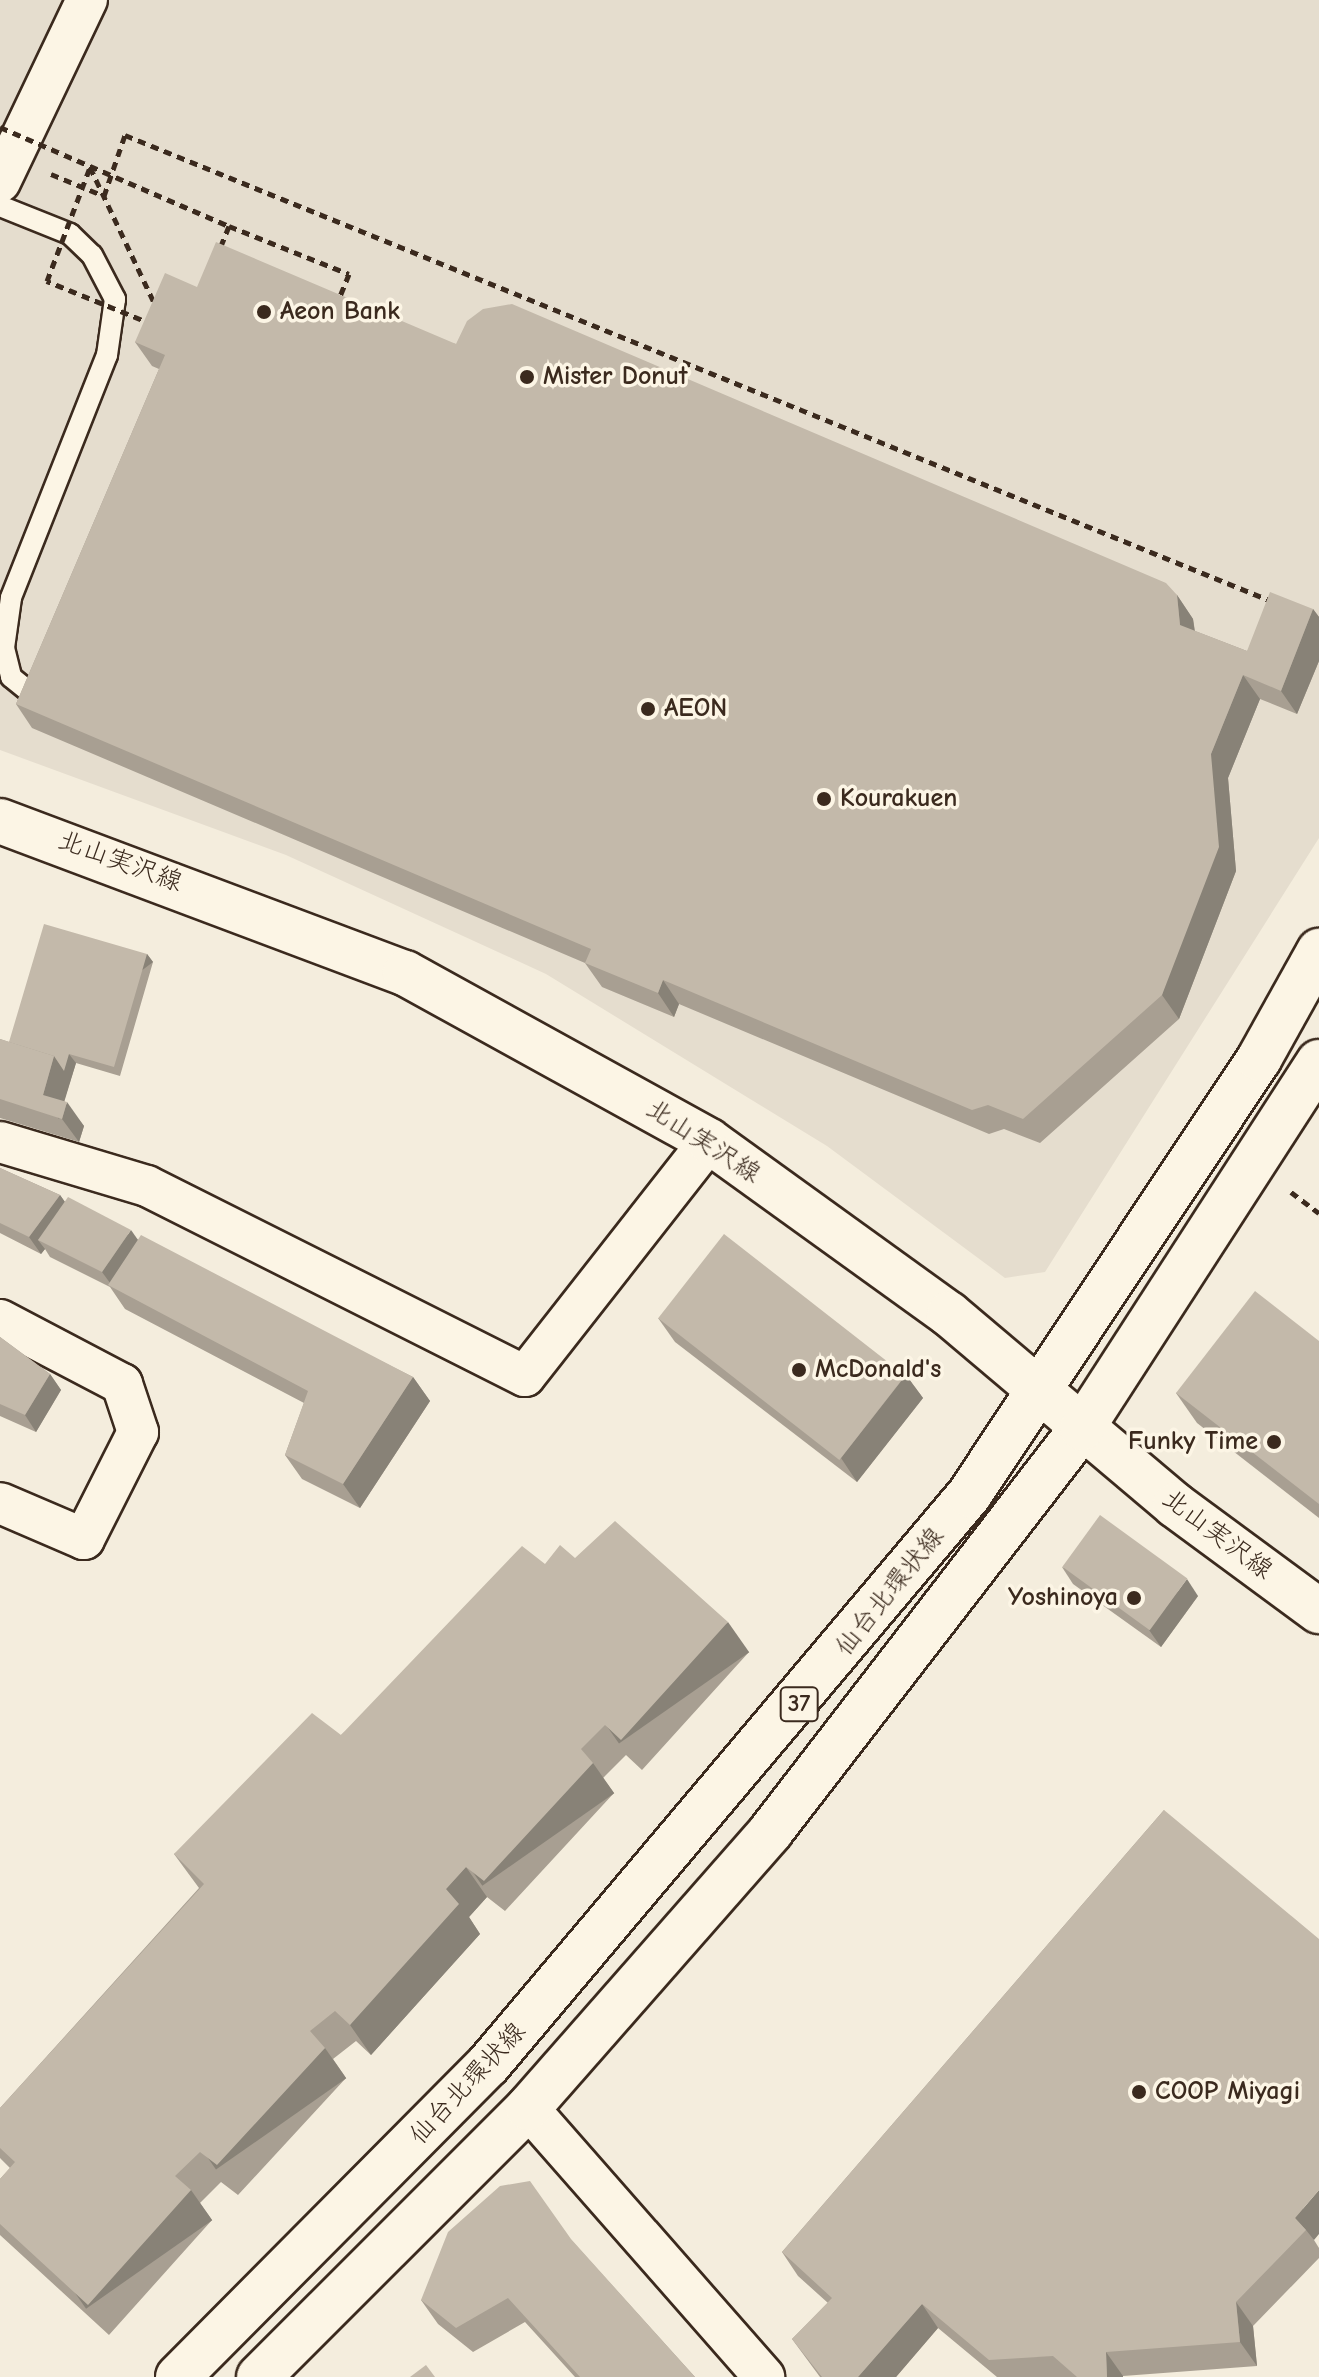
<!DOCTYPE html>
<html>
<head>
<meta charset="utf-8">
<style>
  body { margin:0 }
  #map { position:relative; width:1319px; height:2377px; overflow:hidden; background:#f4eddd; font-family:"Comic Neue","Klee One",sans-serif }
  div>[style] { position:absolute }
  .built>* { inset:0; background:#e5ddce }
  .path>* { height:5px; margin-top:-2.5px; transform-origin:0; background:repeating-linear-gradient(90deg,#3b2a1e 0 8px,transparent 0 14px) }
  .roads { filter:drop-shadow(2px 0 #3b2a1e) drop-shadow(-2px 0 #3b2a1e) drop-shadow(0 2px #3b2a1e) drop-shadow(0 -2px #3b2a1e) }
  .lane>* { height:20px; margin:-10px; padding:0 10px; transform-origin:10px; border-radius:10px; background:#fcf5e5 }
  .street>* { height:40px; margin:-20px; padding:0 20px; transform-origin:20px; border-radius:20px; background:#fcf5e5 }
  .secondary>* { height:44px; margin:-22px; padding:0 22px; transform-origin:22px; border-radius:22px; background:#fcf5e5 }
  .primary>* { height:44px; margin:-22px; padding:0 22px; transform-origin:22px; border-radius:22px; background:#fcf5e5 }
  .path-bridge>* { height:5px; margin-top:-2.5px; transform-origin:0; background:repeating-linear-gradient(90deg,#3b2a1e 0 8px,transparent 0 14px) }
  .wall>* { inset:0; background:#a89f92 }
  .shaded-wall>* { inset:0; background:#888277; transform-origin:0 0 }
  .building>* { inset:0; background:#c3b9aa; transform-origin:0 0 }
  .dots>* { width:22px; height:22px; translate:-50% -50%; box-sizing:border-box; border:4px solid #fcf5e5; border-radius:50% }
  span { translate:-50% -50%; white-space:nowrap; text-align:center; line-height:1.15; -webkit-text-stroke:7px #fcf5e5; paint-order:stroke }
  .shield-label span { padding:2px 6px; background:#fcf5e5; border:2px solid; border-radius:6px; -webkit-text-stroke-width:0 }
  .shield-label { font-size:24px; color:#3b2a1e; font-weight:700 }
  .poi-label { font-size:26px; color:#3b2a1e; font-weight:700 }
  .left { translate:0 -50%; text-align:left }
  .right { translate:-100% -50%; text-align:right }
  .street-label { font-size:26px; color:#3b2a1e }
</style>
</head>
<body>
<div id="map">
  <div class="built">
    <i style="clip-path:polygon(0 0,1319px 0,1319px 838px,1045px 1272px,1005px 1278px,827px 1146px,546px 974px,286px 855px,0 750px)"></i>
  </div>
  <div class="path">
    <i style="left:51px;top:174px;width:57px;rotate:22.5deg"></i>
    <i style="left:104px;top:196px;width:65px;rotate:-71deg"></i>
    <i style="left:125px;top:135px;width:1240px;rotate:22.12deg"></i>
    <i style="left:229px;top:226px;width:129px;rotate:21.8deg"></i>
    <i style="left:349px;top:274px;width:27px;rotate:112deg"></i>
    <i style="left:1291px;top:1192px;width:35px;rotate:37deg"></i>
  </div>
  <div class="roads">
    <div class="lane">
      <i style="left:0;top:206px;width:75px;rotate:21.8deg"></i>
      <i style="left:70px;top:234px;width:30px;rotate:44deg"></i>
      <i style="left:92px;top:255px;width:50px;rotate:62.4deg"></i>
      <i style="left:115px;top:299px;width:57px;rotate:98.1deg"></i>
      <i style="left:107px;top:355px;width:261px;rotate:111.6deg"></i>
      <i style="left:11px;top:598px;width:50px;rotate:98deg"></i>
      <i style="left:4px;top:648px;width:30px;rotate:76deg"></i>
      <i style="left:11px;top:677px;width:41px;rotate:39.1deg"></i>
    </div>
    <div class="street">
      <i style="left:0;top:182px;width:202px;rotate:-64.5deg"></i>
      <i style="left:0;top:1142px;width:153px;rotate:16.7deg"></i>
      <i style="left:147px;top:1186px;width:423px;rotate:26.7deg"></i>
      <i style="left:525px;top:1376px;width:298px;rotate:-51.9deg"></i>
      <i style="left:0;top:1320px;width:138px;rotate:27.7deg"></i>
      <i style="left:122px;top:1384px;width:51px;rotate:71.6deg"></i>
      <i style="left:138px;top:1432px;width:120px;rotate:116.8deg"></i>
      <i style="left:84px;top:1539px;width:91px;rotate:-156.8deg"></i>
      <i style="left:528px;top:2108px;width:358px;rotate:48.7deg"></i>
    </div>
    <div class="secondary">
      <i style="left:0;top:821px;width:433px;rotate:20.6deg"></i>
      <i style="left:405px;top:973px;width:347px;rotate:28.9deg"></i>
      <i style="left:709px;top:1141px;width:296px;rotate:35.8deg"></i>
      <i style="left:949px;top:1314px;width:296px;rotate:40.2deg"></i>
      <i style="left:1175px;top:1505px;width:179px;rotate:36.4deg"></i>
    </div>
    <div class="primary">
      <i style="left:178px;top:2377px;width:440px;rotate:-45.2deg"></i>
      <i style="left:488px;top:2065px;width:746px;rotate:-49.84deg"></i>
      <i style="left:969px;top:1495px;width:524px;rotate:-56.37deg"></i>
      <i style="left:1259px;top:1059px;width:124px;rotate:-60.9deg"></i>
      <i style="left:259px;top:2377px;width:380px;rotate:-45deg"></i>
      <i style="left:528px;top:2108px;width:368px;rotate:-48.7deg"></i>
      <i style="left:771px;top:1831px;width:509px;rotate:-52.34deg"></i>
      <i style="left:1082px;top:1428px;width:436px;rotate:-57.1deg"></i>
    </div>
  </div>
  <div class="path-bridge">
    <i style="left:0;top:127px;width:249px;rotate:23.4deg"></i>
    <i style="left:229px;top:226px;width:27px;rotate:112deg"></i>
    <i style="left:90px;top:167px;width:180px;rotate:64.7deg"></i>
    <i style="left:167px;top:330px;width:130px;rotate:-157.8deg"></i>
    <i style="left:47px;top:281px;width:122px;rotate:-69.3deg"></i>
  </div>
  <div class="wall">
    <i style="clip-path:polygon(197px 287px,456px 344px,1177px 595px,1193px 619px,1195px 631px,1247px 651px,1313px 609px,1319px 617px,1319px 661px,1297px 714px,1260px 699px,1228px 778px,1236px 871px,1179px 1019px,1040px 1143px,1004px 1129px,989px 1134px,679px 1004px,674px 1017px,602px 987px,585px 963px,32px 728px,16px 704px,159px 369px,152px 366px,135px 342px)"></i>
    <i style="clip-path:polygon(147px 954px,153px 962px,120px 1076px,76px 1063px,64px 1101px,84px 1126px,79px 1142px,0 1118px,0 1039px,9px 1042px)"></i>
    <i style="clip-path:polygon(0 1168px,60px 1195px,65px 1202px,138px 1240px,413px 1377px,430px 1401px,360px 1508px,302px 1479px,285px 1455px,304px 1403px,125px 1309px,110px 1287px,50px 1257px,45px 1249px,41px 1254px,0 1233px)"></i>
    <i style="clip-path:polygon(658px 1318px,906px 1375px,923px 1398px,857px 1482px,675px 1342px)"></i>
    <i style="clip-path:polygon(0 1337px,50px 1374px,61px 1390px,36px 1432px,0 1416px)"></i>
    <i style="clip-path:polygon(1319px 1341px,1319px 1518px,1197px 1423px,1176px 1393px)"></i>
    <i style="clip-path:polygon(575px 1558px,749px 1652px,642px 1770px,626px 1755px,603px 1778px,614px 1793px,505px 1911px,487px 1897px,469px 1917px,480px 1934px,371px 2055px,356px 2041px,333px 2059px,346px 2078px,238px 2195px,221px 2182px,200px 2203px,212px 2220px,109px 2335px,0 2235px,0 2179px,10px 2168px,0 2158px,0 2108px,199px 1888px,174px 1854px,341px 1735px,545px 1564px)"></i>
    <i style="clip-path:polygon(1062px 1567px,1198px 1596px,1161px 1647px,1073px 1584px)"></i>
    <i style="clip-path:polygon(1164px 1810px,1314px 2240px,1319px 2248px,1319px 2258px,1253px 2326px,1257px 2366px,1123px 2376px,1123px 2377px,997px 2377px,938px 2328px,896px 2377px,820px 2377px,792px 2339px,828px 2303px,798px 2276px,782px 2252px)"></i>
    <i style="clip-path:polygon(572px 2241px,695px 2377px,575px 2377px,525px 2322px,473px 2352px,438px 2324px,421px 2300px)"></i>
  </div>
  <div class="shaded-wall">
    <i style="clip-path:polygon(1177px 595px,1193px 619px,1197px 649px,1180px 625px)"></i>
    <i style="clip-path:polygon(1313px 609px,1319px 617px,1319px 661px,1297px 714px,1281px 691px)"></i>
    <i style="clip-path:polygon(1243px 675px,1260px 699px,1228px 778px,1236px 871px,1179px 1019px,1162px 995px,1211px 754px)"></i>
    <i style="left:147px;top:954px;width:10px;height:118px;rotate:53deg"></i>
    <i style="clip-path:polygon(663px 980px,679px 1004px,674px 1017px,658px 993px)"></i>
    <i style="clip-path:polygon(69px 1054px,76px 1063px,59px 1119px,43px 1095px,54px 1056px)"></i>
    <i style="clip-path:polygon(67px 1102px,84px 1126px,79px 1142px,62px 1119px)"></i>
    <i style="clip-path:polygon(60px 1195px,72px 1212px,38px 1240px,45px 1249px,41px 1254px,29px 1237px)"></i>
    <i style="clip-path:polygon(131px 1230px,143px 1247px,113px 1287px,102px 1272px)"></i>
    <i style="clip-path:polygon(50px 1374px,61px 1390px,36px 1432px,25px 1415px)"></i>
    <i style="clip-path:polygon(906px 1375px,923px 1398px,857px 1482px,841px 1458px)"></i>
    <i style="clip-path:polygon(413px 1377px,430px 1401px,360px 1508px,343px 1484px)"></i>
    <i style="clip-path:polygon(1187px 1579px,1198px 1596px,1161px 1647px,1149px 1630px)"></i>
    <i style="left:728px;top:1622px;width:37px;height:159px;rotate:55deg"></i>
    <i style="left:593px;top:1763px;width:37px;height:161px;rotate:55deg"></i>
    <i style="clip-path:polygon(466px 1867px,487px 1897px,469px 1917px,480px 1934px,371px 2055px,350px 2025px,446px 1889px)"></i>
    <i style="left:325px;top:2048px;width:37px;height:159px;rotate:55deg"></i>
    <i style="left:191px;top:2190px;width:37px;height:154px;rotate:55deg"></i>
    <i style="clip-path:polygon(1319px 2190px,1319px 2234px,1314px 2240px,1306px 2230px,1295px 2218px)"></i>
    <i style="clip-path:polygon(1236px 2302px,1253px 2326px,1257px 2366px,1240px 2342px)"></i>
    <i style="clip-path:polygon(922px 2304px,938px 2328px,896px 2377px,858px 2377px)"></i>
    <i style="clip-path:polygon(1106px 2352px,1123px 2376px,1123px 2377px,1107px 2377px)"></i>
  </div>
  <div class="building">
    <i style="clip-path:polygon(216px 242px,456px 344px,467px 321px,483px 309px,512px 304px,1166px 583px,1177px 595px,1180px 625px,1247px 651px,1270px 592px,1313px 609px,1281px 691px,1243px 675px,1211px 754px,1219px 847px,1162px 995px,1023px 1119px,988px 1105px,972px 1110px,663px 980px,658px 993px,585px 963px,591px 949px,16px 704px,165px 355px,135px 342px,165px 273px,197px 287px)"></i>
    <i style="clip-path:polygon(44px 924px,147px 954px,114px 1067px,69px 1054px,64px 1071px,54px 1056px,9px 1042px)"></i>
    <i style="clip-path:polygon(0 1039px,54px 1056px,43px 1095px,67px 1102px,62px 1119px,0 1099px)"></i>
    <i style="clip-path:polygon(0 1168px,60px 1195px,29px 1237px,0 1223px)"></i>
    <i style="clip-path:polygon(68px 1197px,131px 1230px,102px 1272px,38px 1240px)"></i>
    <i style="left:724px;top:1234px;width:230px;height:107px;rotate:38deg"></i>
    <i style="clip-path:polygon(141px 1235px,413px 1377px,343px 1484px,285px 1455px,308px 1391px,108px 1285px)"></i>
    <i style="clip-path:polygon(1255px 1291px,1319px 1341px,1319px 1504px,1176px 1393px)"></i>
    <i style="clip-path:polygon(0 1337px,50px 1374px,25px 1415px,0 1404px)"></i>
    <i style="left:1100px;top:1515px;width:108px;height:64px;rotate:36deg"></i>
    <i style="clip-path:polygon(615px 1521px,728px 1622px,621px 1740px,605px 1725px,581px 1749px,593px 1763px,484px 1881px,466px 1867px,446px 1889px,459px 1904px,350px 2025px,335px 2011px,310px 2031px,325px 2048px,217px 2165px,200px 2152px,175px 2176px,191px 2190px,88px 2305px,0 2224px,0 2179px,15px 2162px,0 2148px,0 2108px,204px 1884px,174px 1854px,312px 1713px,341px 1735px,522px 1546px,545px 1564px,560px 1545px,575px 1558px)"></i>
    <i style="clip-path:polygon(1164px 1810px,1319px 1939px,1319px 2190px,1295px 2218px,1306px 2230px,1236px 2302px,1240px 2342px,1106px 2352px,1107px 2377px,1077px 2377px,1053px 2356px,989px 2360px,922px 2304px,858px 2377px,822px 2377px,792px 2339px,832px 2298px,782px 2252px)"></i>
    <i style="clip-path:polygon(530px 2181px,571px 2239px,695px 2377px,580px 2377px,508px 2298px,456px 2328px,421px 2300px,448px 2232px,500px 2186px)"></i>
    <i style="clip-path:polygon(426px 2365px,435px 2377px,410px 2377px)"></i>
  </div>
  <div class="dots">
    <i style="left:264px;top:312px;background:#3b2a1e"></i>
    <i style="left:527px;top:377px;background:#3b2a1e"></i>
    <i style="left:648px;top:709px;background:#3b2a1e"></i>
    <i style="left:824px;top:799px;background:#3b2a1e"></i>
    <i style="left:799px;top:1370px;background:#3b2a1e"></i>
    <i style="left:1274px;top:1442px;background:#3b2a1e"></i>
    <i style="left:1134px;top:1598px;background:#3b2a1e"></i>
    <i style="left:1139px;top:2092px;background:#3b2a1e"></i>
  </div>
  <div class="shield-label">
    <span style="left:799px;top:1704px">37</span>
  </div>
  <div class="poi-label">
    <span class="left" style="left:280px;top:312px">Aeon Bank</span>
    <span class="left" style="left:543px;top:377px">Mister Donut</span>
    <span class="left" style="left:664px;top:709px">AEON</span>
    <span class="left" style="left:840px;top:799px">Kourakuen</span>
    <span class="left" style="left:815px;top:1370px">McDonald's</span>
    <span class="right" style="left:1258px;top:1442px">Funky Time</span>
    <span class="right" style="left:1118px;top:1598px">Yoshinoya</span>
    <span class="left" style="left:1155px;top:2092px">COOP Miyagi</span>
  </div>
  <div class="street-label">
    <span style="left:120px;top:862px;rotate:20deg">北山実沢線</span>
    <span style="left:703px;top:1142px;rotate:33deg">北山実沢線</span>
    <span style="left:1217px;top:1535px;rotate:37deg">北山実沢線</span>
    <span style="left:890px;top:1592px;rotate:-51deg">仙台北環状線</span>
    <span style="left:468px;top:2084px;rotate:-47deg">仙台北環状線</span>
  </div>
</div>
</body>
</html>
